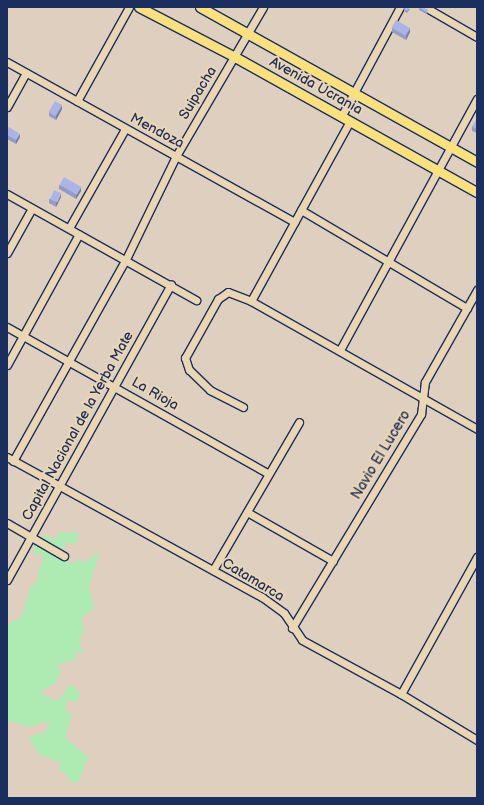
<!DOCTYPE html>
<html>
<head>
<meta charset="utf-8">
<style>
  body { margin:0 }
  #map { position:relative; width:484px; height:805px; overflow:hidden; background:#decfbe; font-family:"Balsamiq Sans",sans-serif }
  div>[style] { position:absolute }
  .green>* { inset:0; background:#adebb2 }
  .roads { filter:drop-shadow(1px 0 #1b2f5e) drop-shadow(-1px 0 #1b2f5e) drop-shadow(0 1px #1b2f5e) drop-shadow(0 -1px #1b2f5e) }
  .minor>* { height:7px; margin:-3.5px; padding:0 3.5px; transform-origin:3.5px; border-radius:3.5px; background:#ebd6b4 }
  .major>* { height:9px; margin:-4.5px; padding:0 4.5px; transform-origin:4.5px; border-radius:4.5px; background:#fbe080 }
  .wall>* { inset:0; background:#949bc5 }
  .shaded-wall>* { inset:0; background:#787ea0 }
  .building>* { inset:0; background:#acb4e5; transform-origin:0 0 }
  span { translate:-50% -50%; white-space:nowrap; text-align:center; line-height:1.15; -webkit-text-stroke:4px #ebd6b4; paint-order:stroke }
  .street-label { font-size:14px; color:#1b2f5e }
  .frame { position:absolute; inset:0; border:8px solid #1b2f5e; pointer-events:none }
</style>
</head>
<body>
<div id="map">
  <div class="green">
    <i style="clip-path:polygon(60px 532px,77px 533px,79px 538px,75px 544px,66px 542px,65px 547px,58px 548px,69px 555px,69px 565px,79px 559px,83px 563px,100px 551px,89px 586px,94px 607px,81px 619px,84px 630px,81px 634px,80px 645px,83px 654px,74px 651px,76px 659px,57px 665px,61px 671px,56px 683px,40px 692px,54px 701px,63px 696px,68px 685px,72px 685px,81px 695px,77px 701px,66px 701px,65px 710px,72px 715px,65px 737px,88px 757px,78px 783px,71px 782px,66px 774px,58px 769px,62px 763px,40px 755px,28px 738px,45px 732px,50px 724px,43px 722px,34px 726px,25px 726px,7px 720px,7px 625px,22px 616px,30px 588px,39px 579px,38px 571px,44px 560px,41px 554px,35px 555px,34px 544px,45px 535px,55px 540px)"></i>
  </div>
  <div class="roads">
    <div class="minor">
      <i style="left:425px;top:7px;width:60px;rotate:30deg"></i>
      <i style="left:7px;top:62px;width:329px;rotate:29.1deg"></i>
      <i style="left:77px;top:101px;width:107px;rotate:-61deg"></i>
      <i style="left:7px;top:107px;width:39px;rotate:-61deg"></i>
      <i style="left:341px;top:117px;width:125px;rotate:-61.8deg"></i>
      <i style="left:7px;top:194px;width:217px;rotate:29.3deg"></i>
      <i style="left:301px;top:210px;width:193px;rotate:30.6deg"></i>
      <i style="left:69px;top:228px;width:114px;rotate:-60.5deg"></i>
      <i style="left:7px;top:253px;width:51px;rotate:-60.9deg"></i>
      <i style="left:251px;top:301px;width:205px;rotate:-61.2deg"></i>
      <i style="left:7px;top:327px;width:300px;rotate:29.3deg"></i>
      <i style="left:340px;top:350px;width:286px;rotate:-61.4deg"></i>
      <i style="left:7px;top:365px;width:149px;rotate:-61.2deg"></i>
      <i style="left:243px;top:407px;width:37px;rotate:-153deg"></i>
      <i style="left:210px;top:390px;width:29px;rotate:-136deg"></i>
      <i style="left:189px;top:370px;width:13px;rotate:-108deg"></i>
      <i style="left:185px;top:358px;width:68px;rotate:-60.8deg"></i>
      <i style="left:218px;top:299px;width:12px;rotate:-35deg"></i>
      <i style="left:228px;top:292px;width:25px;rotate:21deg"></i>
      <i style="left:251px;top:301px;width:260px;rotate:29.5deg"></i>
      <i style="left:7px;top:457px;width:291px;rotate:28.8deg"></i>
      <i style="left:262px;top:597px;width:27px;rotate:36deg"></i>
      <i style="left:284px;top:613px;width:32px;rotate:56deg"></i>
      <i style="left:302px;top:640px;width:113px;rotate:28.6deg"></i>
      <i style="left:401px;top:694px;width:157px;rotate:-61deg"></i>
      <i style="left:13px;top:461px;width:231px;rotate:-60.8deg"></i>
      <i style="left:126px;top:259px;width:114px;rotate:-64.1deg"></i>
      <i style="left:176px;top:156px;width:173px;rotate:-59.7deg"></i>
      <i style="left:247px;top:512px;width:99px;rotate:29.7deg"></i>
      <i style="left:7px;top:523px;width:66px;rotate:30.1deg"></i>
      <i style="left:213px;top:570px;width:171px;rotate:-59.8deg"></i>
      <i style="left:7px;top:580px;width:338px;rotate:-61deg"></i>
      <i style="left:292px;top:628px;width:250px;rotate:-58.9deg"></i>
      <i style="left:421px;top:414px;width:32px;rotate:-83deg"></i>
      <i style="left:425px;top:382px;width:106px;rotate:-60.5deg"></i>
      <i style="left:401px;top:694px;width:89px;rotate:31.2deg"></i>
    </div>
    <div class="major">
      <i style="left:139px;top:7px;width:108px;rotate:27.5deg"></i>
      <i style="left:235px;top:57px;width:277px;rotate:29.2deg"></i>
      <i style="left:200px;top:7px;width:317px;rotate:29.2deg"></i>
    </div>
  </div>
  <div class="wall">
    <i style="clip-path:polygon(419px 8px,428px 12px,427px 14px,419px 10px)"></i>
    <i style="clip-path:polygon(404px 9px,410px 9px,407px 13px,404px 11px)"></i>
    <i style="clip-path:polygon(392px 28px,410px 32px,406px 40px,392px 32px)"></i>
    <i style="clip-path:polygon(62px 109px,56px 120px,49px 116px,49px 112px)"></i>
    <i style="clip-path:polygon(477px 120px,477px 133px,472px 131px,472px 127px)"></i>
    <i style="clip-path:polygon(7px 130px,20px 137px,16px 144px,7px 139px)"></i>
    <i style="clip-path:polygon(59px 185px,81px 191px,76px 199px,59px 189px)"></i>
    <i style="clip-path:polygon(61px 197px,56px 207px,49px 203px,49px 199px)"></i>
  </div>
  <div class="shaded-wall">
    <i style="clip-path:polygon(410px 28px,410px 32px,406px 40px,406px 36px)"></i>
    <i style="clip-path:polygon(62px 105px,62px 109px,56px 120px,56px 116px)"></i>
    <i style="clip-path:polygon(20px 134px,20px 137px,16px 144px,16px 140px)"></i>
    <i style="clip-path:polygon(81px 187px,81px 191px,76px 199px,76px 195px)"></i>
    <i style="clip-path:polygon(61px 193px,61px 197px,56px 207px,56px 203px)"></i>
  </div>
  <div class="building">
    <i style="clip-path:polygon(405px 7px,410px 7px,407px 11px,404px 9px)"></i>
    <i style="clip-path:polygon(419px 7px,423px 7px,428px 10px,427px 12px,419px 8px)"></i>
    <i style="left:396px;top:20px;width:16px;height:9px;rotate:30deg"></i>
    <i style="left:55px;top:101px;width:8px;height:13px;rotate:30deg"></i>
    <i style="clip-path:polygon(476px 120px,477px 120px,477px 129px,472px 127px)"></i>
    <i style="clip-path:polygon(9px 127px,20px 134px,16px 140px,7px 135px,7px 130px)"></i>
    <i style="left:64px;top:177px;width:20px;height:9px;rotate:30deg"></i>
    <i style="left:54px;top:190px;width:8px;height:10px;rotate:23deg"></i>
  </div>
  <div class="street-label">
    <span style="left:316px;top:86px;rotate:29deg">Avenida Ucrania</span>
    <span style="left:198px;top:93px;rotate:-59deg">Suipacha</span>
    <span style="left:157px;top:131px;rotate:28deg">Mendoza</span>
    <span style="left:155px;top:394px;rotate:30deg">La Rioja</span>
    <span style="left:78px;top:426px;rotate:-61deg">Capital Nacional de la Yerba Mate</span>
    <span style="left:381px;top:455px;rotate:-59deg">Navio El Lucero</span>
    <span style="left:253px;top:580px;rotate:31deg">Catamarca</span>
  </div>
  <div class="frame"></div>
</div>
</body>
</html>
